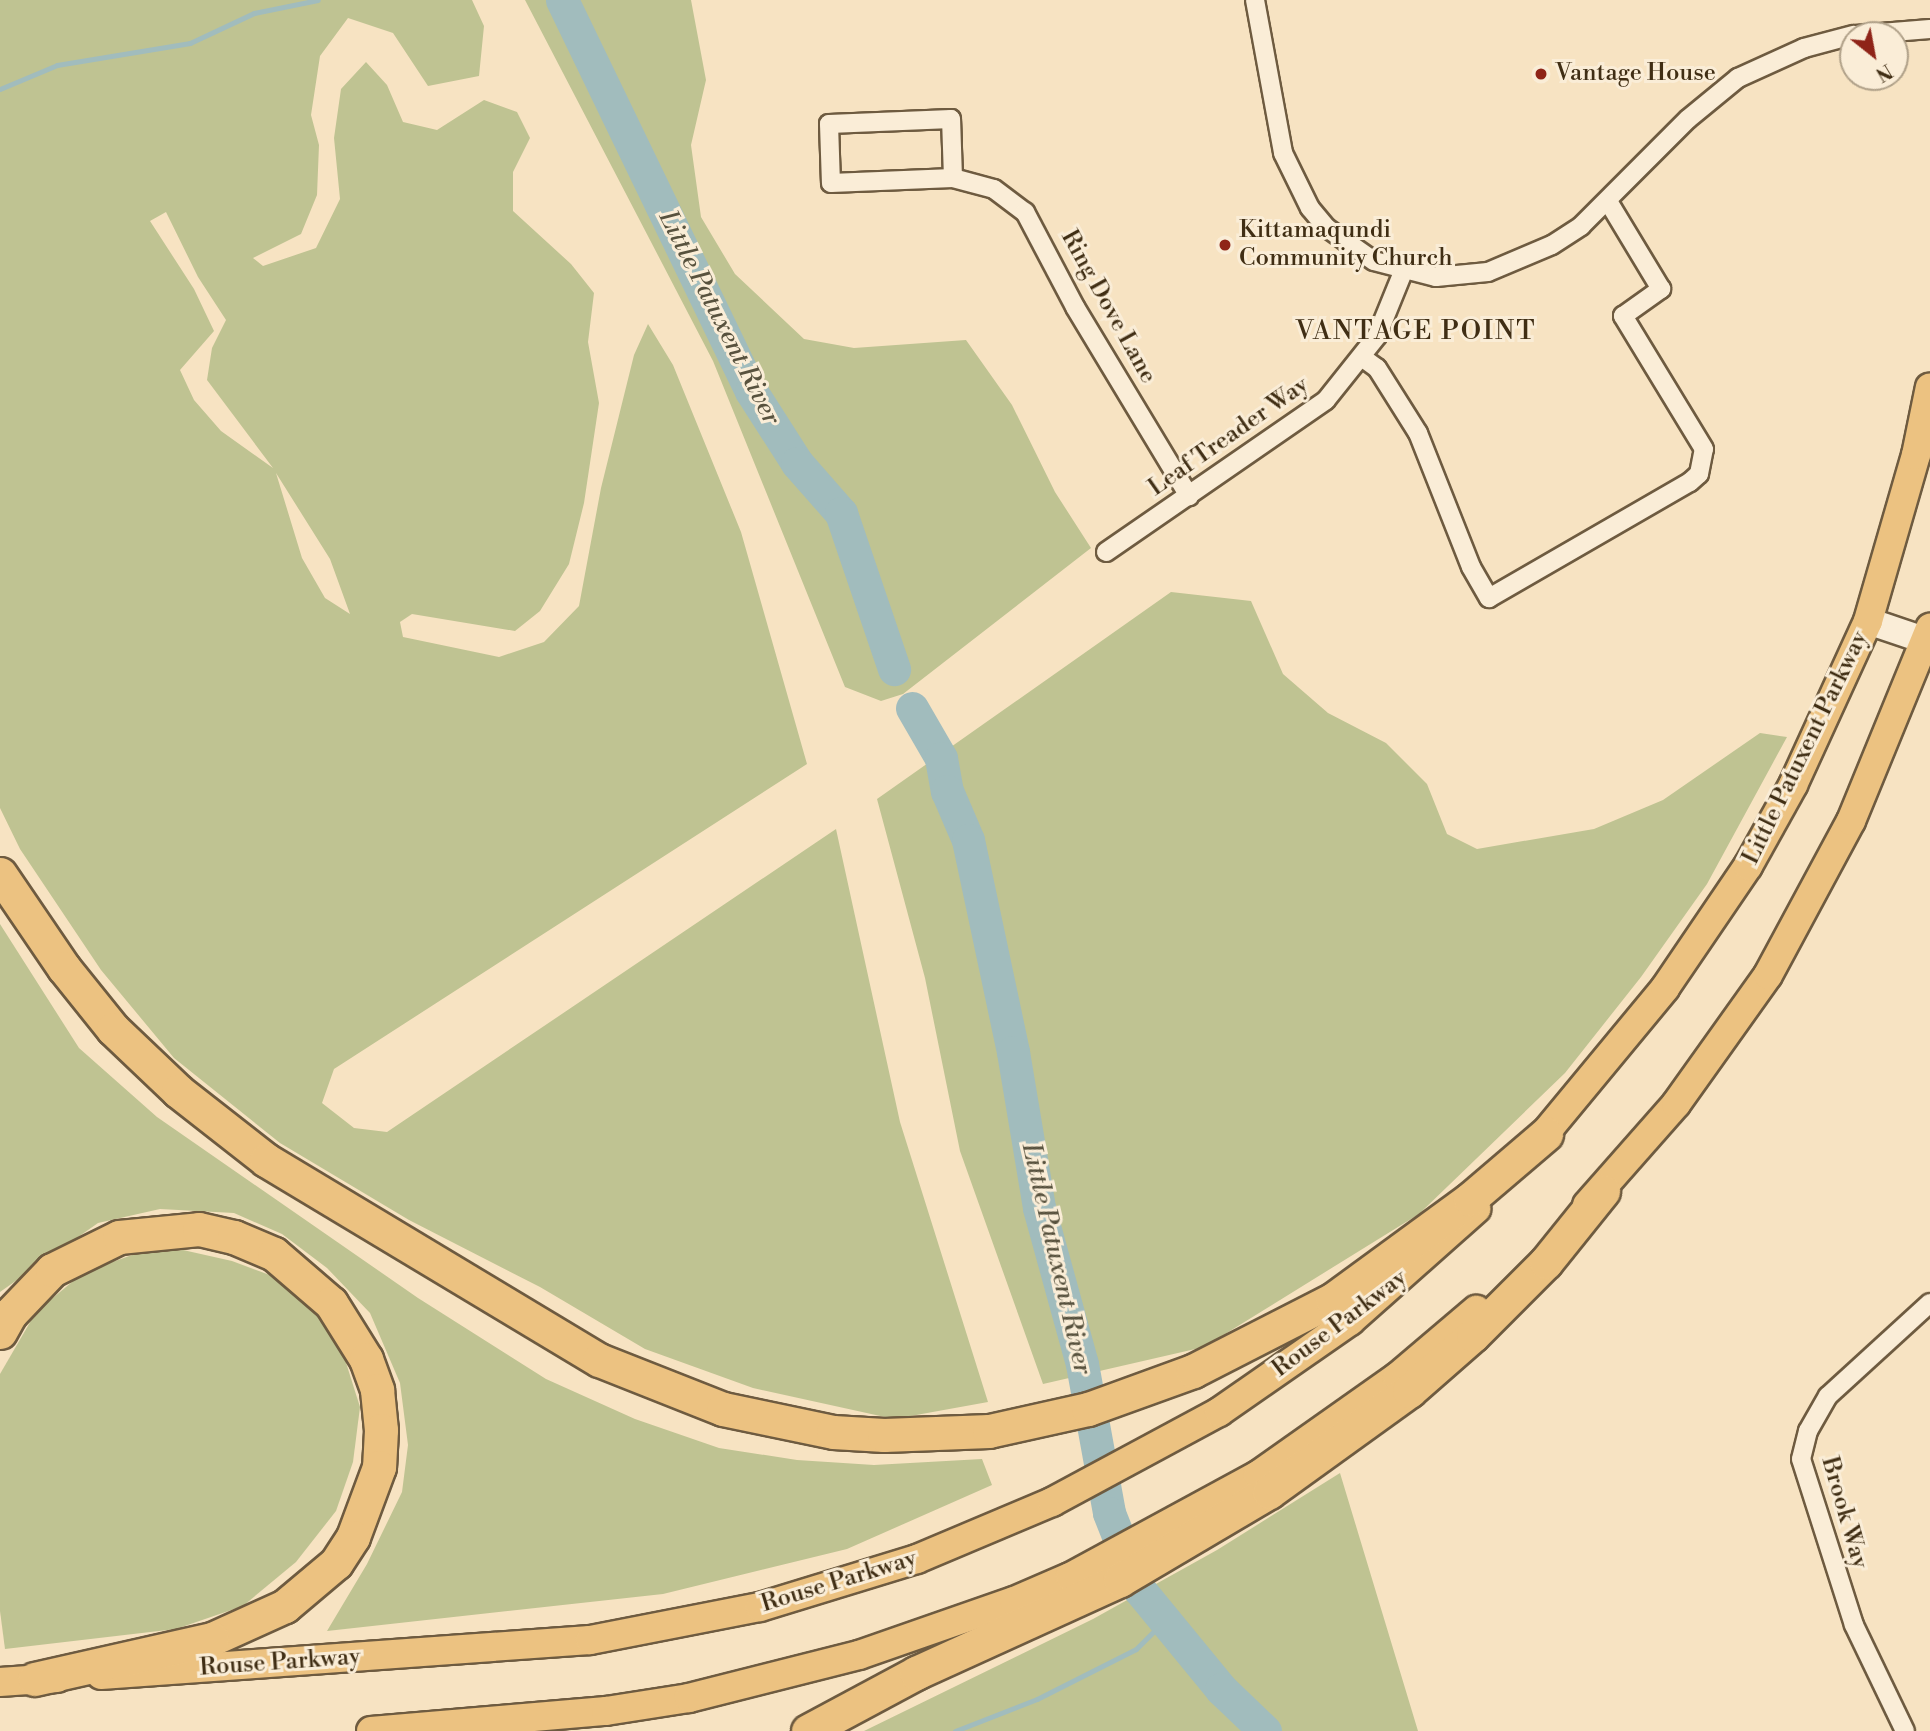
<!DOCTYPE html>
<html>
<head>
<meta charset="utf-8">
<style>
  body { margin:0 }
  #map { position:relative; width:1930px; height:1731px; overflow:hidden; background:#f7e3c2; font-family:"Libre Bodoni",serif }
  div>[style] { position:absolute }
  .green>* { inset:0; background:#bfc392 }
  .stream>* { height:5px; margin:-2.5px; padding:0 2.5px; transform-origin:2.5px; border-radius:2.5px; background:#a1bcbd }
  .river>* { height:33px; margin:-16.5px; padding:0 16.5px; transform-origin:16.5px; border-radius:16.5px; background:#a1bcbd }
  .roads { filter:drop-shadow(2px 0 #6e5b40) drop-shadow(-2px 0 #6e5b40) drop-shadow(0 2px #6e5b40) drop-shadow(0 -2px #6e5b40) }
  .street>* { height:18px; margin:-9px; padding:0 9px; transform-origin:9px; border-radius:9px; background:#faedd7 }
  .secondary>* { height:26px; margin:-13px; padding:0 13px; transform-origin:13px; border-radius:13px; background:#faedd7 }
  .primary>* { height:28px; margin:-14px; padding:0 14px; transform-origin:14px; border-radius:14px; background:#ecc281 }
  .highway>* { height:33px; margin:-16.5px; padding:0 16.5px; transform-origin:16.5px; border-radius:16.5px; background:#ecc281 }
  .dots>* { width:19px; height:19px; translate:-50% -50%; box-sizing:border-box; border:4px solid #faedd7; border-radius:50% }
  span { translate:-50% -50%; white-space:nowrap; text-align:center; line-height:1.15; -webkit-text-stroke:6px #faedd7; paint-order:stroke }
  .poi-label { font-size:24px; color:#402e14 }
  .left { translate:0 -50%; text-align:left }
  .street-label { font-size:24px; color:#402e14 }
  .water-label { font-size:26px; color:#58523e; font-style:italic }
  .neighbourhood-label { font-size:26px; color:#402e14; letter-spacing:2px }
  .north { position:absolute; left:1839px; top:21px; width:70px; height:70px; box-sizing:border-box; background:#faedd7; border:2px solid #b0a189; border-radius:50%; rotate:149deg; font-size:19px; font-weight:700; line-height:28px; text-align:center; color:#402e14 }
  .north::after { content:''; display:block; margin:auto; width:24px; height:32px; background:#8f2418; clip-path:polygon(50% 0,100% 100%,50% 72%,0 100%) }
</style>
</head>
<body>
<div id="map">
  <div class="green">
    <i style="clip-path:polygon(evenodd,0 0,472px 0,484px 26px,479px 76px,428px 86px,393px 33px,348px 18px,320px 56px,311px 115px,319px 145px,317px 195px,301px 234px,253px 258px,263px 266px,316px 248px,340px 199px,334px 138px,341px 89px,366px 62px,387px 85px,403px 122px,437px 130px,484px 100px,517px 112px,530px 138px,513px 172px,513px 211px,571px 264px,594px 293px,588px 342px,599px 403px,584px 503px,569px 564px,540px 611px,515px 631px,412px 614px,400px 622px,403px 637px,499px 657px,544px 642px,579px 606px,601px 488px,634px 355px,648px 324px,673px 365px,741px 532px,807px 764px,334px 1069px,322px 1103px,354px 1128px,387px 1132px,836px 829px,900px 1122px,988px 1402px,894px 1419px,753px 1388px,645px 1349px,540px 1287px,409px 1220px,280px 1143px,174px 1058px,101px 970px,20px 849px,0 808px,0 0,166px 212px,198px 277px,226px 320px,212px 348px,207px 380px,273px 468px,221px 431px,194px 400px,180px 370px,214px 331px,194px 289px,150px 221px,166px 212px,0 0,276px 473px,330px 559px,350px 614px,325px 598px,302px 558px,276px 473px)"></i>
    <i style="clip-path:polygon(525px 0,691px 0,706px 80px,691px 145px,701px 217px,735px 274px,804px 339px,854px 348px,966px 340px,1012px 405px,1055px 492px,1091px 548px,903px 694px,881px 701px,845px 687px,713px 361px)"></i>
    <i style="clip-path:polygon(1171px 592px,1251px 601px,1283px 674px,1328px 713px,1386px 743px,1427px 784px,1447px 834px,1477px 849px,1594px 829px,1663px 800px,1760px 733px,1787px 737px,1707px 884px,1641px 977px,1565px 1073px,1419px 1214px,1204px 1347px,1043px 1384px,960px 1151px,925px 978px,877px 799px)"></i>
    <i style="clip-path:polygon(0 924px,79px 1048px,157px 1117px,418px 1298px,546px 1379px,635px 1419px,719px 1448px,797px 1460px,874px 1465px,982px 1459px,992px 1485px,847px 1549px,663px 1594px,327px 1631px,367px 1564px,402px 1492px,408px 1445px,400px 1383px,370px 1313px,327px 1268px,282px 1234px,234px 1213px,160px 1209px,98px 1223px,0 1292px)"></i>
    <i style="clip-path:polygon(183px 1250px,232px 1261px,275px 1277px,313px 1310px,342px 1350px,360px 1407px,353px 1462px,336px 1511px,296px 1562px,243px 1606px,176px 1629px,5px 1649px,0 1611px,0 1374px,36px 1312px,84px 1272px,135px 1254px)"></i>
    <i style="clip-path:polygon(1340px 1473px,1418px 1731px,864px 1731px,1093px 1619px,1217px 1550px)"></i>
  </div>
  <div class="stream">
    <i style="left:0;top:89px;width:62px;rotate:-22.8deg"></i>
    <i style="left:57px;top:65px;width:135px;rotate:-9.4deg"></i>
    <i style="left:190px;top:43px;width:71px;rotate:-25.1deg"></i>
    <i style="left:254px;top:13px;width:65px;rotate:-11.5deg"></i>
    <i style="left:955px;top:1731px;width:88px;rotate:-21.3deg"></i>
    <i style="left:1037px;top:1699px;width:111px;rotate:-26.8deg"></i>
    <i style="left:1136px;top:1649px;width:38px;rotate:-45deg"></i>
  </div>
  <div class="river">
    <i style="left:562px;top:0;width:434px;rotate:64.2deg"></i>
    <i style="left:751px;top:391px;width:85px;rotate:57.4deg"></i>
    <i style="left:797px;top:463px;width:67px;rotate:48.7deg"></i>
    <i style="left:841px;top:513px;width:165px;rotate:71.2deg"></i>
    <i style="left:912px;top:708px;width:58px;rotate:59.9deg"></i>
    <i style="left:941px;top:758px;width:34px;rotate:80deg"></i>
    <i style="left:947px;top:791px;width:53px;rotate:66.8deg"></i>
    <i style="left:968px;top:840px;width:217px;rotate:78deg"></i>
    <i style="left:1013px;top:1052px;width:158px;rotate:80.5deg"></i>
    <i style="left:1039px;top:1208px;width:162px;rotate:74.6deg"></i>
    <i style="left:1082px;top:1364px;width:151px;rotate:79.7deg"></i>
    <i style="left:1109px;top:1513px;width:82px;rotate:68.5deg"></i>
    <i style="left:1139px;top:1589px;width:129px;rotate:50.6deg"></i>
    <i style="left:1221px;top:1689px;width:61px;rotate:43.7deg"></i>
  </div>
  <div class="roads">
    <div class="street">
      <i style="left:1255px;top:0;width:156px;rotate:79.6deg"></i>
      <i style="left:1283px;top:153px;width:61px;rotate:63.9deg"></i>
      <i style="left:1310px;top:208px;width:26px;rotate:50deg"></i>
      <i style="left:1327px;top:228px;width:57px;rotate:35.1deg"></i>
      <i style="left:1374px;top:261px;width:64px;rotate:14.5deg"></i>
      <i style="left:1436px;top:277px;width:52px;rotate:-5.5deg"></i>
      <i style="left:1488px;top:272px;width:69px;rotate:-22.9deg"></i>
      <i style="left:1552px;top:245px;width:35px;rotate:-33deg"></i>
      <i style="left:1581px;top:226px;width:151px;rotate:-45deg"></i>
      <i style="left:1688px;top:119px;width:65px;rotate:-39.4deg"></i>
      <i style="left:1738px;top:78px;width:72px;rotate:-24.4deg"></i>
      <i style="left:1804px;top:48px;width:51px;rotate:-14.9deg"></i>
      <i style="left:1856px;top:35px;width:74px;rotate:-4.6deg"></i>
      <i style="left:953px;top:178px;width:59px;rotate:-91.9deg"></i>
      <i style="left:951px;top:119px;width:122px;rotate:177.7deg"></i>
      <i style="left:829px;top:124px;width:59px;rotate:88.1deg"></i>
      <i style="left:831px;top:183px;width:122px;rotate:-2.3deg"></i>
      <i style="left:953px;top:178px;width:42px;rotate:15deg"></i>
      <i style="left:994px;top:189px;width:39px;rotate:37deg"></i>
      <i style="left:1025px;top:212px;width:107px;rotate:62.2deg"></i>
      <i style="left:1075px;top:307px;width:221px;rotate:58.9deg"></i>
      <i style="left:1363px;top:358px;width:17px;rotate:36deg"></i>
      <i style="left:1377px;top:368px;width:77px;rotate:57.8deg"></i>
      <i style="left:1418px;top:433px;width:144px;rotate:68.4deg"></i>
      <i style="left:1471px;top:567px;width:36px;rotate:60deg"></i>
      <i style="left:1489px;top:598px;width:232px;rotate:-30deg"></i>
      <i style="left:1690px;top:482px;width:12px;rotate:-42deg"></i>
      <i style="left:1699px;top:474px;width:25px;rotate:-79deg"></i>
      <i style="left:1704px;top:449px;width:156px;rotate:-121.3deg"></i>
      <i style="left:1623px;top:316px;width:47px;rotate:-35.4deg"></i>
      <i style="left:1661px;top:289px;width:103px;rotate:-121.1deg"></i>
      <i style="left:1106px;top:552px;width:267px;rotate:-34.6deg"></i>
      <i style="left:1326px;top:400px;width:82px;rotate:-51.4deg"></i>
      <i style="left:1377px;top:336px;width:69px;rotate:-67.9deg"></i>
      <i style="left:1905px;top:1731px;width:118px;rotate:-115.7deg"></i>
      <i style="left:1854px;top:1625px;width:174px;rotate:-107.7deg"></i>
      <i style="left:1801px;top:1459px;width:29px;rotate:-76deg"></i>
      <i style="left:1808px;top:1431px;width:40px;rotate:-60.3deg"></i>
      <i style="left:1828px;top:1396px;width:138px;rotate:-42.4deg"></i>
    </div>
    <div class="secondary">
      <i style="left:1868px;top:621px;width:65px;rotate:18.7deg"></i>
    </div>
    <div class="primary">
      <i style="left:1532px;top:1149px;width:209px;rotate:-50.4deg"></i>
      <i style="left:1665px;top:988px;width:148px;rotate:-55.8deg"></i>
      <i style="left:1748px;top:866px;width:93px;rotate:-60.9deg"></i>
      <i style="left:1793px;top:785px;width:180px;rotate:-65.4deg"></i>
      <i style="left:1868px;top:621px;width:173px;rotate:-73.9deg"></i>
      <i style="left:1916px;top:455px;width:69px;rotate:-78.4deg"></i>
      <i style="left:1587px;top:1205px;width:135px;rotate:-48.6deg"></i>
      <i style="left:1676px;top:1104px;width:158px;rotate:-54.5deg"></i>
      <i style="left:1768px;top:975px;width:175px;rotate:-61.7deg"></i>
      <i style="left:1851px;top:821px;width:209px;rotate:-67.7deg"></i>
      <i style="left:101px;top:1675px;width:490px;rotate:-4.1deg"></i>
      <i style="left:590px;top:1640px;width:173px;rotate:-11deg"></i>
      <i style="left:760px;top:1607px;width:164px;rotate:-17deg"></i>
      <i style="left:917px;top:1559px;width:147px;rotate:-22.9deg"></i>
      <i style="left:1052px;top:1502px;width:190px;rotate:-28.3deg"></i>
      <i style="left:1219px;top:1412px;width:160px;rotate:-34.8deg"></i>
      <i style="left:1350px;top:1321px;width:169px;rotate:-41.6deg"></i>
      <i style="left:0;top:1682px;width:57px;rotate:-4deg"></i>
      <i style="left:371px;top:1731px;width:236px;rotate:-4.9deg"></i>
      <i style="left:606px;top:1711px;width:84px;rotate:-8.9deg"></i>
      <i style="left:689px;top:1698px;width:175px;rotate:-14.2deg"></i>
      <i style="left:859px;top:1655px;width:164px;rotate:-19.2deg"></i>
      <i style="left:1014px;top:1601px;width:61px;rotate:-23.2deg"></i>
      <i style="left:1070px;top:1577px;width:214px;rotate:-28.5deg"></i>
      <i style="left:1258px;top:1475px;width:170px;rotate:-35.2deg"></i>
      <i style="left:1397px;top:1377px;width:104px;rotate:-40.3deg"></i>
    </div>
    <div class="highway">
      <i style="left:0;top:874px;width:114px;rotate:55.8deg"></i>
      <i style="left:64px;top:968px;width:78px;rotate:51.2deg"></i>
      <i style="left:113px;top:1029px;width:90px;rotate:43.6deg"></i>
      <i style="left:178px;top:1091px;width:112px;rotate:38.1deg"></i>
      <i style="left:266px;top:1160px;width:388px;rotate:31deg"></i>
      <i style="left:599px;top:1360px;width:133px;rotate:21.6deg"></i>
      <i style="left:723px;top:1409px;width:112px;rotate:11.8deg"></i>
      <i style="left:833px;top:1432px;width:51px;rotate:3.4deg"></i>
      <i style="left:884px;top:1435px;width:105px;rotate:-2.2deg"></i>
      <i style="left:989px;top:1431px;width:101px;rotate:-12.5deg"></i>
      <i style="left:1088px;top:1409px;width:112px;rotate:-19.9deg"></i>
      <i style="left:1193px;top:1371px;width:156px;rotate:-27.1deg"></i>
      <i style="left:1332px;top:1300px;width:171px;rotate:-36.2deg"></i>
      <i style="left:1470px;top:1199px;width:100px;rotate:-40.5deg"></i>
      <i style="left:0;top:1332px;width:21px;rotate:-61deg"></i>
      <i style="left:10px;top:1314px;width:61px;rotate:-46.3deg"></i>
      <i style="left:52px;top:1270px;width:75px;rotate:-26.2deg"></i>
      <i style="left:119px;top:1237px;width:80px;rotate:-5.7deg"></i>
      <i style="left:199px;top:1229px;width:36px;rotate:13deg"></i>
      <i style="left:234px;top:1237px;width:43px;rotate:23deg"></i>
      <i style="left:274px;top:1254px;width:75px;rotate:40.7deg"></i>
      <i style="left:331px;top:1303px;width:66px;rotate:58deg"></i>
      <i style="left:366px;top:1359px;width:33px;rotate:70deg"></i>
      <i style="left:377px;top:1390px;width:40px;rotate:84.3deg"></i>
      <i style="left:381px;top:1430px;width:37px;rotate:93deg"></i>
      <i style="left:379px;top:1467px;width:75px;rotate:110.4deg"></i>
      <i style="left:353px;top:1537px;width:31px;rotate:123deg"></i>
      <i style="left:336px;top:1563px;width:67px;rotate:139.9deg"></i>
      <i style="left:285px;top:1606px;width:80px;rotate:155.7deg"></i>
      <i style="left:212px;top:1639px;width:182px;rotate:167.3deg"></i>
      <i style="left:808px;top:1731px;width:123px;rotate:-28.2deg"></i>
      <i style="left:916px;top:1673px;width:224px;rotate:-24.5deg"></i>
      <i style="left:1120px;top:1580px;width:173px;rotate:-30.6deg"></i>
      <i style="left:1269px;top:1492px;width:173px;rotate:-35.8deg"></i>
      <i style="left:1409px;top:1391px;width:85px;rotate:-41.2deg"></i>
      <i style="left:1473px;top:1335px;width:103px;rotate:-45deg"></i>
      <i style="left:1546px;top:1262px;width:91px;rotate:-51.2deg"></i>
    </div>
  </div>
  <div class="dots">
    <i style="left:1541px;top:74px;background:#8f2418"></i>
    <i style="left:1225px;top:245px;background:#8f2418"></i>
  </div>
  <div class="poi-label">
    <span class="left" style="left:1555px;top:74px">Vantage House</span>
    <span class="left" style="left:1239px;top:245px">Kittamaqundi<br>Community Church</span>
  </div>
  <div class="street-label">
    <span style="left:1108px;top:307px;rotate:61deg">Ring Dove Lane</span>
    <span style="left:1229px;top:437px;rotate:-35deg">Leaf Treader Way</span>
    <span style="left:1806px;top:748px;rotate:-64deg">Little Patuxent Parkway</span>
    <span style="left:1340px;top:1324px;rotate:-37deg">Rouse Parkway</span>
    <span style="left:1844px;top:1513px;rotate:74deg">Brook Way</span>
    <span style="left:839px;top:1582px;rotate:-17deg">Rouse Parkway</span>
    <span style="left:280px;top:1663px;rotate:-4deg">Rouse Parkway</span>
  </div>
  <div class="water-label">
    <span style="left:719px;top:318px;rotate:63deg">Little Patuxent River</span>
    <span style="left:1056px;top:1259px;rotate:77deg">Little Patuxent River</span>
  </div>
  <div class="neighbourhood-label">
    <span style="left:1416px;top:332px">VANTAGE POINT</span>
  </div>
  <div class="north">N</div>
</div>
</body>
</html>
